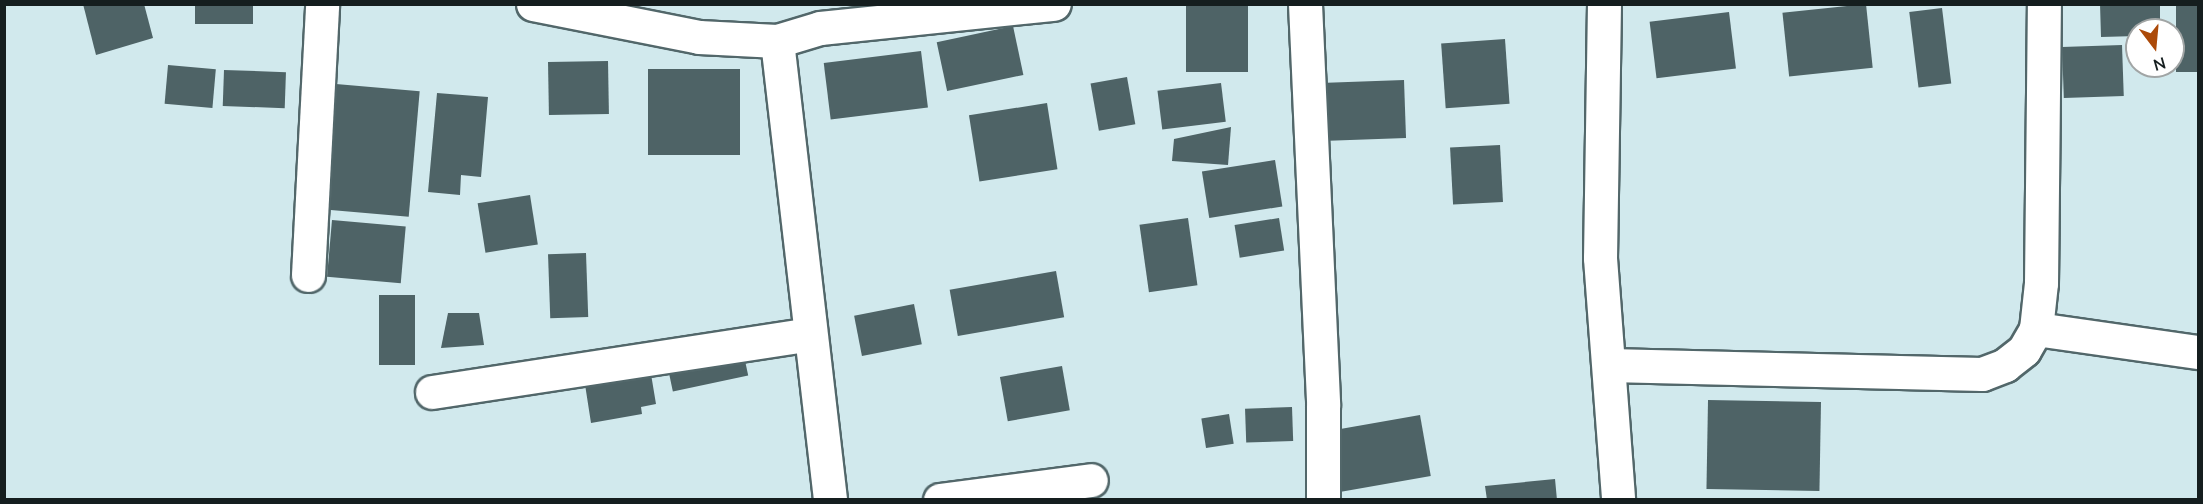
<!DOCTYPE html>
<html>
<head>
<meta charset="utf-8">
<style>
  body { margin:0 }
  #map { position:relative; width:2203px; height:504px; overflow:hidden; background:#d1e9ed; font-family:"Nunito Sans",sans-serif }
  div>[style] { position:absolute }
  .building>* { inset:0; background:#4e6366; transform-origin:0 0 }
  .roads { filter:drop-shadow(2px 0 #52676a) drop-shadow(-2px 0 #52676a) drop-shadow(0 2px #52676a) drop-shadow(0 -2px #52676a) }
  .street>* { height:33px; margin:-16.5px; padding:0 16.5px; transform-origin:16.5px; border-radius:16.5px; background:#fff }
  span { translate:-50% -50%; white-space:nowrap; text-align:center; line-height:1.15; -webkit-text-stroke:6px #fff; paint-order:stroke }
  .frame { position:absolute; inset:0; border:6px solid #151e1f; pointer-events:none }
  .north { position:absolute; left:2125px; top:18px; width:60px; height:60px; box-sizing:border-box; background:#fff; border:2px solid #a1a5a5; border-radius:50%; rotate:164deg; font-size:16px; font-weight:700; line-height:24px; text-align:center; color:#151e1f }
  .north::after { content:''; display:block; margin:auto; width:21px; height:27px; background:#ac4a09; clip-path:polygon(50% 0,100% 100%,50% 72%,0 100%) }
</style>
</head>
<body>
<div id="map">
  <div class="building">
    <i style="clip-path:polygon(83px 4px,144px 4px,153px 38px,96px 55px)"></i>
    <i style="left:195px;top:4px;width:58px;height:20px"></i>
    <i style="left:1186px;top:4px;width:62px;height:68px"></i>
    <i style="left:1866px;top:4px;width:64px;height:84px;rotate:84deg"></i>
    <i style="clip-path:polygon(2100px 4px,2160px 4px,2160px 30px,2137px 30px,2137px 36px,2101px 37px)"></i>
    <i style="left:2176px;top:5px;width:22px;height:67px"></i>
    <i style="left:1942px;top:8px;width:76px;height:33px;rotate:83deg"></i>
    <i style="left:1729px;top:12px;width:57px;height:80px;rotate:83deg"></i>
    <i style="left:1013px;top:26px;width:50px;height:78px;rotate:78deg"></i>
    <i style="left:1505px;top:39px;width:65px;height:64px;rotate:86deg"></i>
    <i style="left:2122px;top:45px;width:51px;height:60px;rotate:88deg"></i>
    <i style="left:921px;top:51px;width:57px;height:98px;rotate:83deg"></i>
    <i style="left:608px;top:61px;width:53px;height:60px;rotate:89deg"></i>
    <i style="left:168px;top:65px;width:48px;height:39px;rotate:5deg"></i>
    <i style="left:740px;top:69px;width:86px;height:92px;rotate:90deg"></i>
    <i style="left:224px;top:70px;width:62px;height:36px;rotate:2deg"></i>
    <i style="left:1127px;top:77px;width:48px;height:37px;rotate:80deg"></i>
    <i style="left:1404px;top:80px;width:58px;height:77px;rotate:88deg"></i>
    <i style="left:1221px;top:83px;width:39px;height:64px;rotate:83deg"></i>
    <i style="left:336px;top:84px;width:84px;height:126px;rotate:5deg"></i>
    <i style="clip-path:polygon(437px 93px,488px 97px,481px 177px,461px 175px,460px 195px,428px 192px)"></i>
    <i style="left:1047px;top:103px;width:67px;height:79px;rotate:81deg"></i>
    <i style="clip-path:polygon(1231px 127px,1228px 165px,1172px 161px,1174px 139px)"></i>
    <i style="left:1500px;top:145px;width:57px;height:50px;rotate:87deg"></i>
    <i style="left:1275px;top:160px;width:47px;height:74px;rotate:81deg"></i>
    <i style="left:530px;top:195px;width:50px;height:53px;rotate:81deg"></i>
    <i style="left:1188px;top:218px;width:68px;height:49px;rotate:82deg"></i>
    <i style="left:1279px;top:218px;width:33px;height:45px;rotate:81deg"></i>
    <i style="left:332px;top:220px;width:74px;height:57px;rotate:5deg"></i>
    <i style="left:586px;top:253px;width:64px;height:38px;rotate:88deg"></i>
    <i style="left:1056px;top:271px;width:47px;height:108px;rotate:80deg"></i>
    <i style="left:379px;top:295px;width:36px;height:70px"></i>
    <i style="left:914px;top:304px;width:41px;height:61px;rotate:79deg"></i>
    <i style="clip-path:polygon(448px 313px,479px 313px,484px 345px,441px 348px)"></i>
    <i style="left:743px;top:351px;width:25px;height:77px;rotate:78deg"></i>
    <i style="left:1062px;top:366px;width:45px;height:63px;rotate:80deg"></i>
    <i style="clip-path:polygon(650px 368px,656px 404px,641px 407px,642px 414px,591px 423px,584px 378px)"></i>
    <i style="left:1821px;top:402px;width:89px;height:113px;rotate:91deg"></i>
    <i style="left:1292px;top:407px;width:34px;height:47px;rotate:88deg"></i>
    <i style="left:1229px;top:414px;width:30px;height:28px;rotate:81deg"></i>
    <i style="left:1420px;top:415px;width:62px;height:91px;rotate:80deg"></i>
    <i style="clip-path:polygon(1555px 479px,1557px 500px,1487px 500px,1485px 486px)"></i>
  </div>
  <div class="roads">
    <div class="street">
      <i style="left:533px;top:4px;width:169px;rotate:11.2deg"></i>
      <i style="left:699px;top:37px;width:78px;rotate:2.9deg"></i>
      <i style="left:777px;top:41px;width:45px;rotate:-16.8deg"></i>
      <i style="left:820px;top:28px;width:235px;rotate:-5.9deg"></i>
      <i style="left:1305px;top:4px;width:402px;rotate:87.4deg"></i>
      <i style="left:1323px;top:406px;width:94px;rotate:90deg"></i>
      <i style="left:1604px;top:4px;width:254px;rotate:90.9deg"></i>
      <i style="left:1600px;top:258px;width:243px;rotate:85.7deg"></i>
      <i style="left:777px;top:41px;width:462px;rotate:83.4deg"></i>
      <i style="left:308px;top:275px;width:271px;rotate:-87deg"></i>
      <i style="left:2036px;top:329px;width:164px;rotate:8.1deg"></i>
      <i style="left:1609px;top:365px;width:373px;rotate:1.4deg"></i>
      <i style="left:1982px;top:374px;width:25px;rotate:-21deg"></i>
      <i style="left:2005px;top:365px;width:24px;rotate:-38deg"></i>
      <i style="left:2024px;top:350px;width:24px;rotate:-60deg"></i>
      <i style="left:2036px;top:329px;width:46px;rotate:-83.8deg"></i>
      <i style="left:2041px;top:283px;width:279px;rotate:-89.4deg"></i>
      <i style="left:432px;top:392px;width:381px;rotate:-8.7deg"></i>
      <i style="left:940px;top:500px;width:152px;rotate:-7.5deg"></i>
    </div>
  </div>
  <div class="frame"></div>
  <div class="north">N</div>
</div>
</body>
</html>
